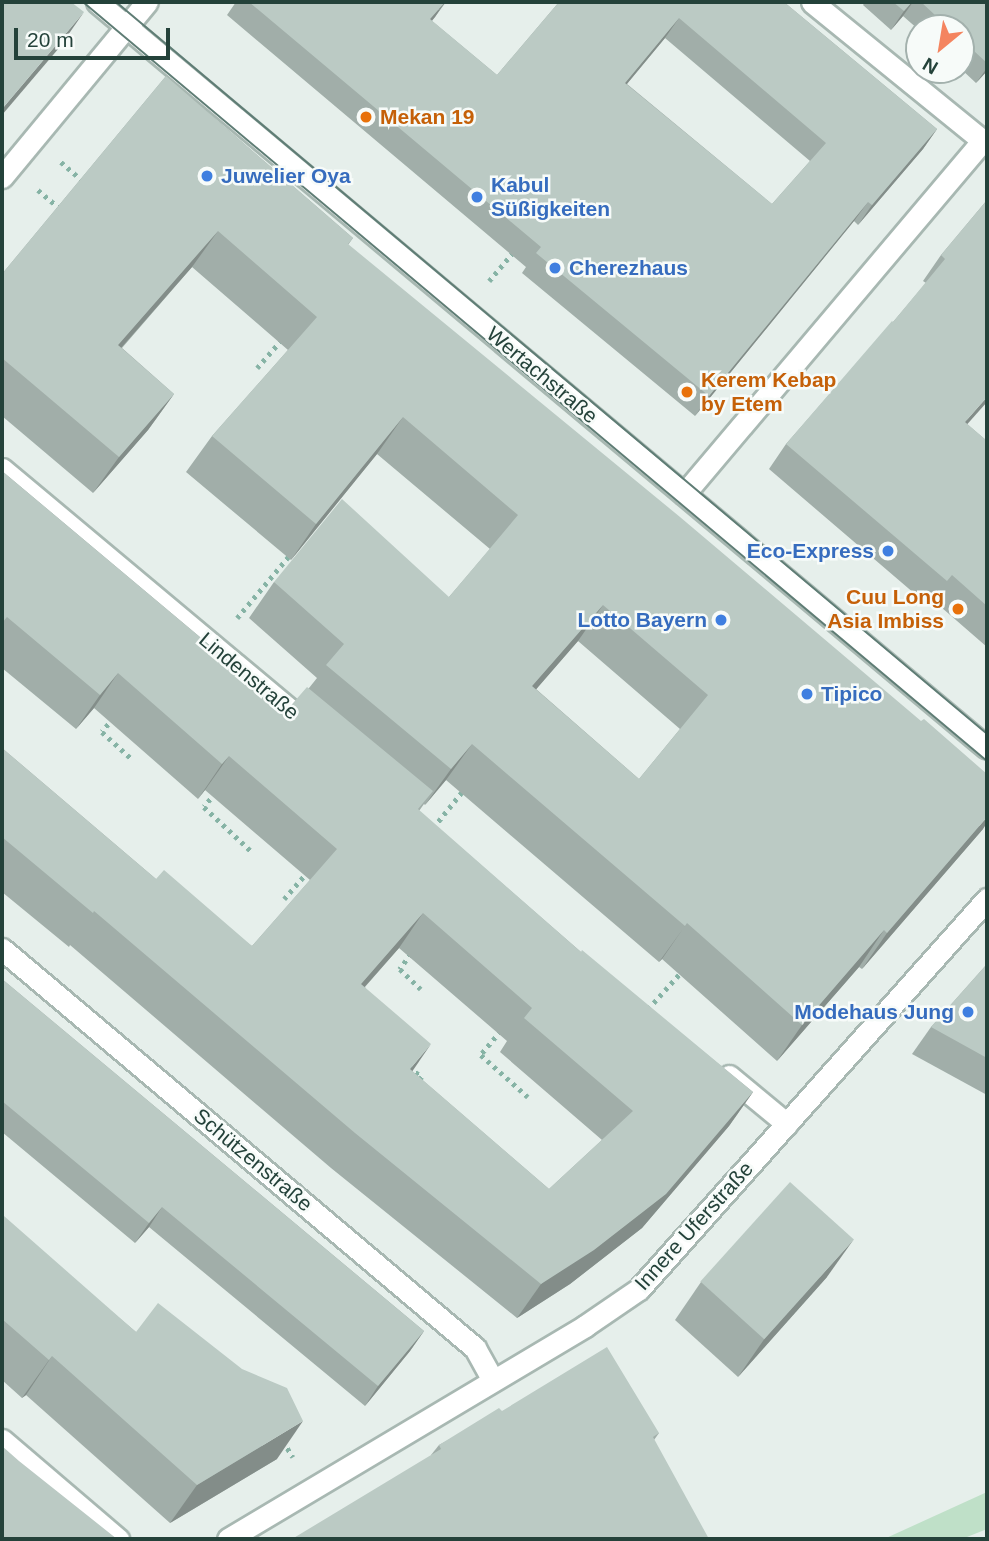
<!DOCTYPE html>
<html>
<head>
<meta charset="utf-8">
<style>
  body { margin:0 }
  #map { position:relative; width:989px; height:1541px; overflow:hidden; background:#e6efeb; font-family:Helvetica,sans-serif }
  div>[style] { position:absolute }
  .green>* { inset:0; background:#bfe0c8 }
  .path>* { height:4.5px; margin-top:-2.25px; transform-origin:0; background:repeating-linear-gradient(90deg,#86b3a5 0 3.5px,transparent 0 8.5px) }
  .roads { filter:drop-shadow(2px 0 #a8b8b2) drop-shadow(-2px 0 #a8b8b2) drop-shadow(0 2px #a8b8b2) drop-shadow(0 -2px #a8b8b2) }
  .minor>* { height:21px; margin:-10.5px; padding:0 10.5px; transform-origin:10.5px; border-radius:10.5px; background:#fff }
  .tram>* { height:2px; margin:-1px; padding:0 1px; transform-origin:1px; border-radius:1px; background:#5f7d75 }
  .wall>* { inset:0; background:#a1aea9 }
  .shaded-wall>* { inset:0; background:#838d89 }
  .building>* { inset:0; background:#bbcac4; transform-origin:0 0 }
  .dots>* { width:19px; height:19px; translate:-50% -50%; box-sizing:border-box; border:4px solid #f7fbf9; border-radius:50% }
  span { translate:-50% -50%; white-space:nowrap; text-align:center; line-height:1.15; -webkit-text-stroke:5px #f7fbf9; paint-order:stroke }
  .food-label { font-size:21px; color:#c56008; font-weight:700 }
  .left { translate:0 -50%; text-align:left }
  .right { translate:-100% -50%; text-align:right }
  .shop-label { font-size:21px; color:#366cbe; font-weight:700 }
  .street-label { font-size:21px; color:#24423a }
  .frame { position:absolute; inset:0; border:4px solid #24423a; pointer-events:none }
  .north { position:absolute; left:905px; top:14px; width:70px; height:70px; box-sizing:border-box; background:#f7fbf9; border:2px solid #a3b1ad; border-radius:50%; rotate:210deg; font-size:19px; font-weight:700; line-height:28px; text-align:center; color:#24423a }
  .north::after { content:''; display:block; margin:auto; width:24px; height:32px; background:#f4845f; clip-path:polygon(50% 0,100% 100%,50% 72%,0 100%) }
  .scale { position:absolute; left:14px; top:28px; width:156px; height:32px; box-sizing:border-box; border:4px solid #24423a; border-top:0; padding-left:9px; font-size:21px; line-height:24px; white-space:nowrap; color:#24423a; -webkit-text-stroke:5px #f7fbf9; paint-order:stroke }
</style>
</head>
<body>
<div id="map">
  <div class="green">
    <i style="clip-path:polygon(987px 1492px,987px 1529px,962px 1539px,884px 1539px)"></i>
  </div>
  <div class="path">
    <i style="left:61px;top:162px;width:29px;rotate:41deg"></i>
    <i style="left:38px;top:190px;width:30px;rotate:40deg"></i>
    <i style="left:489px;top:281px;width:40px;rotate:-50deg"></i>
    <i style="left:257px;top:368px;width:37px;rotate:-49deg"></i>
    <i style="left:237px;top:618px;width:80px;rotate:-50.1deg"></i>
    <i style="left:114px;top:718px;width:18px;rotate:131deg"></i>
    <i style="left:102px;top:732px;width:39px;rotate:42deg"></i>
    <i style="left:216px;top:793px;width:18px;rotate:131deg"></i>
    <i style="left:204px;top:807px;width:64px;rotate:43.1deg"></i>
    <i style="left:433px;top:828px;width:51px;rotate:-51.3deg"></i>
    <i style="left:284px;top:899px;width:35px;rotate:-49deg"></i>
    <i style="left:411px;top:954px;width:19px;rotate:126deg"></i>
    <i style="left:400px;top:969px;width:29px;rotate:44deg"></i>
    <i style="left:648px;top:1009px;width:52px;rotate:-48.1deg"></i>
    <i style="left:501px;top:1031px;width:31px;rotate:130deg"></i>
    <i style="left:481px;top:1055px;width:63px;rotate:41.8deg"></i>
    <i style="left:409px;top:1067px;width:16px;rotate:38deg"></i>
    <i style="left:422px;top:1077px;width:6px;rotate:129deg"></i>
    <i style="left:283px;top:1441px;width:19px;rotate:58deg"></i>
  </div>
  <div class="roads">
    <div class="minor">
      <i style="left:97px;top:2px;width:1161px;rotate:39.97deg"></i>
      <i style="left:812px;top:2px;width:225px;rotate:39.1deg"></i>
      <i style="left:2px;top:177px;width:227px;rotate:-50.4deg"></i>
      <i style="left:2px;top:469px;width:400px;rotate:39.9deg"></i>
      <i style="left:684px;top:494px;width:463px;rotate:-49.8deg"></i>
      <i style="left:2px;top:949px;width:619px;rotate:40.15deg"></i>
      <i style="left:475px;top:1348px;width:37px;rotate:61deg"></i>
      <i style="left:729px;top:1076px;width:75px;rotate:39.6deg"></i>
      <i style="left:2px;top:1440px;width:153px;rotate:40.5deg"></i>
      <i style="left:228px;top:1539px;width:416px;rotate:-30.8deg"></i>
      <i style="left:585px;top:1326px;width:65px;rotate:-34.4deg"></i>
      <i style="left:639px;top:1289px;width:523px;rotate:-48.26deg"></i>
    </div>
  </div>
  <div class="tram">
    <i style="left:83px;top:2px;width:1180px;rotate:40.02deg"></i>
    <i style="left:116px;top:2px;width:1138px;rotate:40.04deg"></i>
  </div>
  <div class="wall">
    <i style="clip-path:polygon(evenodd,236px 2px,446px 2px,432px 21px,497px 75px,559px 2px,784px 2px,937px 129px,923px 149px,858px 225px,854px 221px,695px 416px,522px 273px,526px 267px,227px 15px,236px 2px,665px 38px,810px 161px,772px 204px,627px 84px,665px 38px)"></i>
    <i style="clip-path:polygon(865px 2px,987px 2px,987px 71px,976px 83px,961px 69px,961px 28px,919px 28px,919px 30px,903px 16px,891px 30px,863px 5px)"></i>
    <i style="clip-path:polygon(evenodd,166px 76px,353px 238px,348px 245px,983px 829px,862px 969px,859px 967px,777px 1061px,662px 959px,659px 962px,446px 780px,425px 805px,424px 804px,419px 811px,581px 952px,753px 1092px,729px 1126px,642px 1228px,570px 1284px,517px 1318px,331px 1168px,70px 945px,69px 947px,2px 892px,2px 748px,156px 879px,252px 946px,310px 880px,205px 790px,198px 799px,94px 708px,76px 729px,2px 668px,2px 471px,287px 710px,309px 688px,317px 678px,249px 618px,274px 582px,449px 597px,490px 549px,377px 454px,291px 560px,186px 472px,212px 436px,288px 350px,192px 267px,122px 348px,174px 394px,148px 430px,93px 493px,2px 416px,2px 274px,166px 76px,578px 641px,680px 729px,639px 779px,536px 689px,578px 641px,166px 76px,399px 948px,507px 1041px,500px 1052px,602px 1140px,549px 1189px,412px 1071px,365px 987px,399px 948px)"></i>
    <i style="clip-path:polygon(987px 200px,967px 424px,987px 441px,987px 647px,934px 601px,929px 606px,769px 469px,786px 444px,893px 322px,926px 283px,923px 281px,941px 255px)"></i>
    <i style="clip-path:polygon(987px 964px,987px 1095px,912px 1054px,931px 1027px)"></i>
    <i style="clip-path:polygon(2px 979px,424px 1331px,410px 1351px,365px 1406px,149px 1227px,135px 1243px,2px 1132px)"></i>
    <i style="clip-path:polygon(2px 1219px,136px 1332px,277px 1459px,170px 1523px,26px 1395px,22px 1398px,2px 1380px)"></i>
    <i style="clip-path:polygon(827px 1277px,738px 1377px,675px 1320px,701px 1282px)"></i>
    <i style="clip-path:polygon(502px 1411px,659px 1433px,654px 1440px,431px 1455px,439px 1445px)"></i>
  </div>
  <div class="shaded-wall">
    <i style="clip-path:polygon(445px 2px,435px 17px,416px 39px,430px 19px)"></i>
    <i style="clip-path:polygon(912px 2px,913px 2px,903px 16px,891px 30px,904px 11px)"></i>
    <i style="clip-path:polygon(84px 12px,59px 48px,2px 115px,2px 109px)"></i>
    <i style="clip-path:polygon(679px 18px,665px 38px,611px 103px,625px 83px)"></i>
    <i style="clip-path:polygon(987px 68px,987px 71px,976px 83px)"></i>
    <i style="clip-path:polygon(937px 129px,923px 149px,858px 225px,872px 205px)"></i>
    <i style="clip-path:polygon(868px 202px,854px 221px,695px 416px,709px 396px)"></i>
    <i style="clip-path:polygon(218px 231px,192px 267px,92px 381px,118px 345px)"></i>
    <i style="clip-path:polygon(174px 394px,148px 430px,93px 493px,119px 457px)"></i>
    <i style="clip-path:polygon(987px 397px,987px 402px,947px 447px,965px 422px)"></i>
    <i style="clip-path:polygon(403px 417px,377px 454px,291px 560px,316px 524px)"></i>
    <i style="clip-path:polygon(603px 605px,578px 641px,507px 723px,532px 686px)"></i>
    <i style="clip-path:polygon(118px 673px,94px 708px,76px 729px,100px 695px)"></i>
    <i style="clip-path:polygon(472px 744px,446px 780px,425px 805px,451px 769px)"></i>
    <i style="clip-path:polygon(229px 756px,205px 790px,198px 799px,222px 764px)"></i>
    <i style="clip-path:polygon(987px 817px,987px 823px,983px 829px,862px 969px,887px 933px)"></i>
    <i style="clip-path:polygon(423px 913px,399px 948px,337px 1018px,361px 984px)"></i>
    <i style="clip-path:polygon(687px 923px,662px 959px,659px 962px,685px 926px)"></i>
    <i style="clip-path:polygon(884px 930px,859px 967px,777px 1061px,802px 1025px)"></i>
    <i style="clip-path:polygon(431px 1044px,407px 1079px,410px 1069px)"></i>
    <i style="clip-path:polygon(753px 1092px,729px 1126px,642px 1228px,570px 1284px,517px 1318px,541px 1284px)"></i>
    <i style="clip-path:polygon(162px 1207px,149px 1227px,135px 1243px,149px 1223px)"></i>
    <i style="clip-path:polygon(854px 1239px,827px 1277px,738px 1377px,765px 1338px)"></i>
    <i style="clip-path:polygon(424px 1331px,410px 1351px,365px 1406px,378px 1386px)"></i>
    <i style="clip-path:polygon(52px 1356px,26px 1395px,22px 1398px,49px 1360px)"></i>
    <i style="clip-path:polygon(303px 1421px,277px 1459px,170px 1523px,197px 1485px)"></i>
  </div>
  <div class="building">
    <i style="clip-path:polygon(2px 2px,71px 2px,84px 12px,2px 109px)"></i>
    <i style="clip-path:polygon(evenodd,249px 2px,445px 2px,430px 19px,497px 75px,559px 2px,784px 2px,937px 129px,872px 205px,868px 202px,709px 396px,536px 253px,541px 247px,249px 2px,679px 18px,826px 143px,772px 204px,625px 83px,679px 18px)"></i>
    <i style="clip-path:polygon(893px 2px,912px 2px,904px 11px)"></i>
    <i style="clip-path:polygon(921px 2px,987px 2px,987px 63px,961px 39px,961px 28px,949px 28px)"></i>
    <i style="clip-path:polygon(evenodd,166px 76px,353px 238px,348px 244px,680px 517px,921px 721px,924px 719px,987px 774px,987px 817px,887px 933px,884px 930px,802px 1025px,687px 923px,685px 926px,472px 744px,451px 769px,326px 665px,344px 644px,274px 582px,342px 499px,449px 597px,518px 515px,403px 417px,316px 524px,212px 436px,317px 317px,218px 231px,118px 345px,174px 394px,119px 457px,2px 358px,2px 274px,166px 76px,603px 605px,708px 695px,639px 779px,532px 686px,603px 605px)"></i>
    <i style="clip-path:polygon(987px 200px,987px 397px,965px 422px,987px 441px,987px 606px,952px 575px,947px 581px,786px 444px,892px 321px,893px 322px,945px 259px,941px 255px)"></i>
    <i style="clip-path:polygon(evenodd,2px 471px,287px 710px,307px 687px,433px 791px,418px 809px,581px 952px,582px 950px,753px 1092px,666px 1194px,594px 1250px,541px 1284px,355px 1133px,94px 911px,93px 913px,2px 837px,2px 748px,156px 879px,164px 870px,252px 946px,337px 849px,229px 756px,222px 764px,118px 673px,100px 695px,7px 617px,2px 623px,2px 471px,423px 913px,532px 1008px,524px 1018px,633px 1111px,549px 1189px,410px 1069px,431px 1044px,361px 984px,423px 913px)"></i>
    <i style="clip-path:polygon(987px 964px,987px 1058px,931px 1027px)"></i>
    <i style="clip-path:polygon(2px 979px,424px 1331px,378px 1386px,162px 1207px,149px 1223px,2px 1101px,2px 1070px,4px 1067px,2px 1065px)"></i>
    <i style="left:790px;top:1182px;width:86px;height:134px;rotate:42deg"></i>
    <i style="clip-path:polygon(4px 1216px,136px 1332px,158px 1303px,242px 1369px,287px 1388px,303px 1421px,197px 1485px,52px 1356px,49px 1360px,2px 1319px,2px 1219px)"></i>
    <i style="clip-path:polygon(607px 1347px,659px 1433px,653px 1437px,709px 1539px,292px 1539px,441px 1449px,439px 1445px,499px 1408px,502px 1411px)"></i>
    <i style="clip-path:polygon(2px 1446px,19px 1461px,117px 1539px,2px 1539px)"></i>
  </div>
  <div class="dots">
    <i style="left:366px;top:117px;background:#e8710a"></i>
    <i style="left:207px;top:176px;background:#3f7fe0"></i>
    <i style="left:477px;top:197px;background:#3f7fe0"></i>
    <i style="left:555px;top:268px;background:#3f7fe0"></i>
    <i style="left:687px;top:392px;background:#e8710a"></i>
    <i style="left:888px;top:551px;background:#3f7fe0"></i>
    <i style="left:958px;top:609px;background:#e8710a"></i>
    <i style="left:721px;top:620px;background:#3f7fe0"></i>
    <i style="left:807px;top:694px;background:#3f7fe0"></i>
    <i style="left:968px;top:1012px;background:#3f7fe0"></i>
  </div>
  <div class="food-label">
    <span class="left" style="left:380px;top:117px">Mekan 19</span>
    <span class="left" style="left:701px;top:392px">Kerem Kebap<br>by Etem</span>
    <span class="right" style="left:944px;top:609px">Cuu Long<br>Asia Imbiss</span>
  </div>
  <div class="shop-label">
    <span class="left" style="left:221px;top:176px">Juwelier Oya</span>
    <span class="left" style="left:491px;top:197px">Kabul<br>Süßigkeiten</span>
    <span class="left" style="left:569px;top:268px">Cherezhaus</span>
    <span class="right" style="left:874px;top:551px">Eco-Express</span>
    <span class="right" style="left:707px;top:620px">Lotto Bayern</span>
    <span class="left" style="left:821px;top:694px">Tipico</span>
    <span class="right" style="left:954px;top:1012px">Modehaus Jung</span>
  </div>
  <div class="street-label">
    <span style="left:542px;top:375px;rotate:40deg">Wertachstraße</span>
    <span style="left:249px;top:676px;rotate:40deg">Lindenstraße</span>
    <span style="left:253px;top:1160px;rotate:40deg">Schützenstraße</span>
    <span style="left:694px;top:1226px;rotate:-48deg">Innere Uferstraße</span>
  </div>
  <div class="frame"></div>
  <div class="north">N</div>
  <div class="scale">20 m</div>
</div>
</body>
</html>
